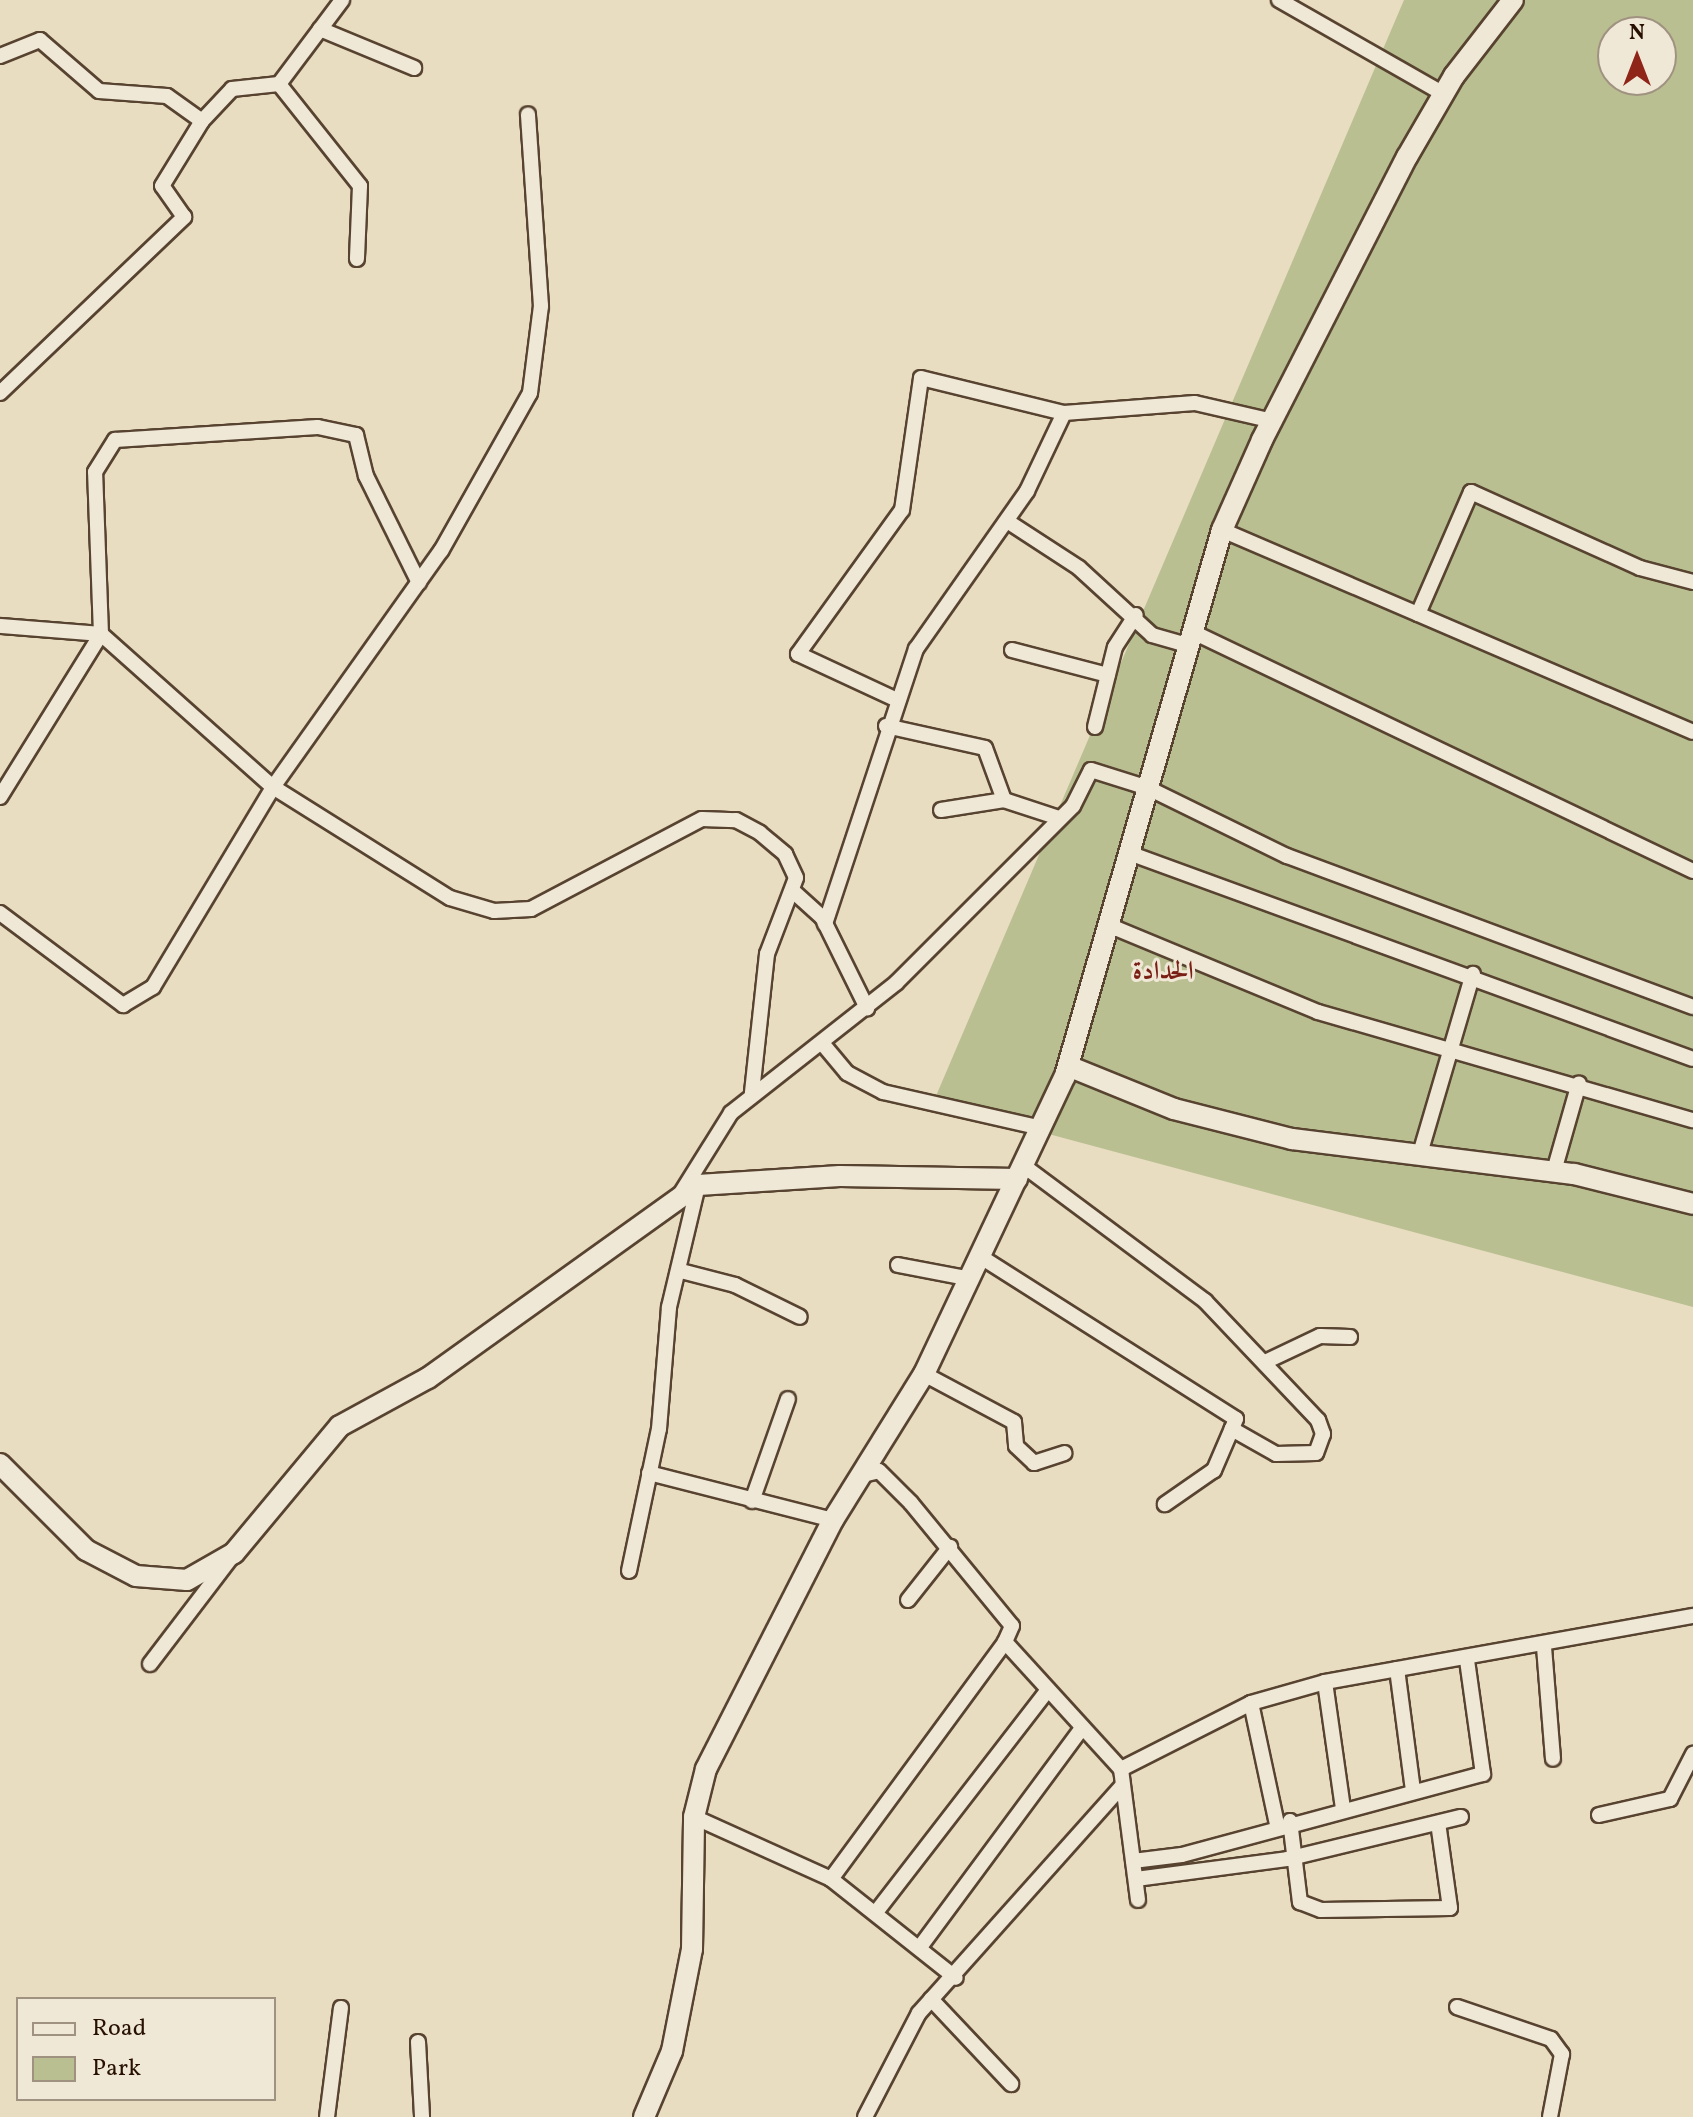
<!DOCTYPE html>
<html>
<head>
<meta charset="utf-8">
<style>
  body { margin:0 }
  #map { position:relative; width:1693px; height:2117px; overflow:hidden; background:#e8dcc1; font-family:Vollkorn,Amiri,serif }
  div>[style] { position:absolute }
  .green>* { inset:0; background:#b9bf91 }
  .roads { filter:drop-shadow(2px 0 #574330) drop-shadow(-2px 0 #574330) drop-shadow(0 2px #574330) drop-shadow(0 -2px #574330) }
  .street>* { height:14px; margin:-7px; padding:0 7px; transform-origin:7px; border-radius:7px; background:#f0e8d7 }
  .secondary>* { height:20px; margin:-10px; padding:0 10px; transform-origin:10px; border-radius:10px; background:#f0e8d7 }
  span { translate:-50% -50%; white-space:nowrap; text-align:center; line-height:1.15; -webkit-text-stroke:6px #f0e8d7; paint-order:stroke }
  .neighbourhood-label { font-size:26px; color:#7a1f14; font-weight:700 }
  .legend { position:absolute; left:16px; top:1997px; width:260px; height:104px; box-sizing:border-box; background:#f0e8d7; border:2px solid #a09281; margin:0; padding:10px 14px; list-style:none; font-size:24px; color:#271000 }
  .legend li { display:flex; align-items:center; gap:16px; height:40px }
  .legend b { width:40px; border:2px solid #a09281 }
  .north { position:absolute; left:1597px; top:16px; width:80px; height:80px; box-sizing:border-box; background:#f0e8d7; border:2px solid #a09281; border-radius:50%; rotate:0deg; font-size:22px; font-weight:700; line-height:32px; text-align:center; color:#271000 }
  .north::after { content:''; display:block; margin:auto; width:28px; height:36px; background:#8f2418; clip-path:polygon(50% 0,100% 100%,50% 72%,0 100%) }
</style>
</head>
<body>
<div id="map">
  <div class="green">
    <i style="clip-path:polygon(evenodd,1404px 0,1693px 0,1693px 1307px,933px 1103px,1404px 0,1613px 32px,1661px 32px,1661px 80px,1613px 80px,1613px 32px)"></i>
  </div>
  <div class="roads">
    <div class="street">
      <i style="left:1279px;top:0;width:190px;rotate:29.7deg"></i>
      <i style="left:320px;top:29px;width:102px;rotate:22.5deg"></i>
      <i style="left:0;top:56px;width:43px;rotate:-21.8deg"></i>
      <i style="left:40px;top:40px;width:78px;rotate:40.8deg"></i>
      <i style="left:99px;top:91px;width:68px;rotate:4.2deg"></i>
      <i style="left:167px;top:96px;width:43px;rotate:35.5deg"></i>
      <i style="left:279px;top:84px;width:130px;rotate:51.5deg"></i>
      <i style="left:360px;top:186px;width:73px;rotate:92.4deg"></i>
      <i style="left:0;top:393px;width:255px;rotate:-43.7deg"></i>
      <i style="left:184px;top:217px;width:38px;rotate:-125deg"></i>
      <i style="left:162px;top:186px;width:76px;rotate:-58.4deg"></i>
      <i style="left:202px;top:121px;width:44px;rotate:-46.8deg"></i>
      <i style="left:232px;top:89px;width:47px;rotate:-6.1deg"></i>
      <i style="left:279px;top:84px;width:105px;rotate:-53.1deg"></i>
      <i style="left:1007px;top:521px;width:86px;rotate:33.1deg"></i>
      <i style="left:1079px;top:568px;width:99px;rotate:42.5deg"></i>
      <i style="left:1152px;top:635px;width:41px;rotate:15.8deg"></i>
      <i style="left:1222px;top:530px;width:512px;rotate:23.21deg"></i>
      <i style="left:1418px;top:614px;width:133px;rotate:-66.5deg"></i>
      <i style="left:1471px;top:492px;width:185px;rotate:24.2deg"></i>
      <i style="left:1640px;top:568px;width:55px;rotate:14.8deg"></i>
      <i style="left:0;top:626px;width:101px;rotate:4.5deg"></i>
      <i style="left:101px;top:634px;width:230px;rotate:41.7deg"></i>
      <i style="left:273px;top:787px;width:209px;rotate:32.1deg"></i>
      <i style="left:450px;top:898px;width:46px;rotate:16.5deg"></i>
      <i style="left:494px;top:911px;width:37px;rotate:-3deg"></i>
      <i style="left:531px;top:909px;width:193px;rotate:-27.8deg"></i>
      <i style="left:702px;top:819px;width:34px;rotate:2deg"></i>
      <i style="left:736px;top:820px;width:27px;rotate:28deg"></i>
      <i style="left:760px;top:833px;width:33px;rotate:40deg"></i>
      <i style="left:785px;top:854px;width:26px;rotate:65deg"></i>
      <i style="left:796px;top:878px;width:81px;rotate:110.9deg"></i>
      <i style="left:767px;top:954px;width:140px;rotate:96.2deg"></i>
      <i style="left:1195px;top:633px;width:552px;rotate:25.54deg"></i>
      <i style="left:1012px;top:650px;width:99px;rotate:14.6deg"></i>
      <i style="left:895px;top:699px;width:107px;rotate:-155.1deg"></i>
      <i style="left:798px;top:654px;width:178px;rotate:-54.2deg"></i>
      <i style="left:902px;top:510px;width:133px;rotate:-81.8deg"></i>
      <i style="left:921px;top:378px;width:147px;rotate:13.8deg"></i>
      <i style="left:1064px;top:413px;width:131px;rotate:-4.4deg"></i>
      <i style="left:1195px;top:403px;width:80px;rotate:13deg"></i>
      <i style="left:886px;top:726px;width:101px;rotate:12.5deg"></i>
      <i style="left:985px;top:748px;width:55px;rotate:69.9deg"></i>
      <i style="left:1004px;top:800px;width:55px;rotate:18.1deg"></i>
      <i style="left:1095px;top:727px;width:82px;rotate:-76deg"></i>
      <i style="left:1115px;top:647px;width:38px;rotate:-57deg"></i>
      <i style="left:0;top:797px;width:192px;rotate:-58.2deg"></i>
      <i style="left:101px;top:634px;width:162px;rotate:-92.1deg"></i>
      <i style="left:95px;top:472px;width:38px;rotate:-58deg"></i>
      <i style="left:115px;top:440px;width:203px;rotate:-3.7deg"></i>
      <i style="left:318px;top:427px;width:39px;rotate:12deg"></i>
      <i style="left:356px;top:435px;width:42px;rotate:76.3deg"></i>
      <i style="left:366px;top:476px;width:119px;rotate:63.6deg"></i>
      <i style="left:941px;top:810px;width:64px;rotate:-9deg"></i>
      <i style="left:1129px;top:853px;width:600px;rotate:20.06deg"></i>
      <i style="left:794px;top:892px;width:38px;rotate:42deg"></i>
      <i style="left:822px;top:917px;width:102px;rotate:63.7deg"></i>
      <i style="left:0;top:913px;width:154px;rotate:36.8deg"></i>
      <i style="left:123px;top:1005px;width:35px;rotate:-31deg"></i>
      <i style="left:153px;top:987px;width:233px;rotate:-59deg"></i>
      <i style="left:273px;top:787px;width:290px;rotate:-54.6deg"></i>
      <i style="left:441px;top:551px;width:181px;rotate:-60.6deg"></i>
      <i style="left:530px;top:393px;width:88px;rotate:-82.8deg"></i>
      <i style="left:541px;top:306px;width:192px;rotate:-93.9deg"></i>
      <i style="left:825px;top:924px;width:290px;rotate:-71.7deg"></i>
      <i style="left:916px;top:649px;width:193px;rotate:-54.9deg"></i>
      <i style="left:1027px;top:491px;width:86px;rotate:-64.6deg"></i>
      <i style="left:1108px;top:925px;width:227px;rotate:22.5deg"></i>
      <i style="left:1318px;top:1012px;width:390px;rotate:16.1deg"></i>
      <i style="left:822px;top:1043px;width:39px;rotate:50deg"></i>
      <i style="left:847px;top:1073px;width:41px;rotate:27.8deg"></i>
      <i style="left:883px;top:1092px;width:162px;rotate:12.8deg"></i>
      <i style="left:1419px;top:1157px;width:191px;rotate:-73.6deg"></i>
      <i style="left:1024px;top:1166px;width:226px;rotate:36.7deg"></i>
      <i style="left:1205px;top:1301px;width:164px;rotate:46.5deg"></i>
      <i style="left:1318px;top:1420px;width:15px;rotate:70deg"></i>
      <i style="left:1323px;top:1434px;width:20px;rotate:110deg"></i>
      <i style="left:1316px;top:1453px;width:40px;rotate:178.6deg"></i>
      <i style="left:1276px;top:1454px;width:51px;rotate:-150.4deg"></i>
      <i style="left:1554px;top:1171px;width:91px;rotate:-74.1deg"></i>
      <i style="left:681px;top:1193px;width:94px;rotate:-58deg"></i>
      <i style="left:731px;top:1113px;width:210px;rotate:-38.2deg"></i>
      <i style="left:896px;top:983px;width:250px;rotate:-45deg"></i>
      <i style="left:1073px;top:806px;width:40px;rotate:-63.4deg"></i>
      <i style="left:1091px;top:770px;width:60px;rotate:17.5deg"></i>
      <i style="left:1148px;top:788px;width:155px;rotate:26.1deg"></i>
      <i style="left:1287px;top:856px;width:433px;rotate:20.4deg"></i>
      <i style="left:981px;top:1257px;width:302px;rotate:32.4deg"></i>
      <i style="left:1236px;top:1419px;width:56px;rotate:113.3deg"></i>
      <i style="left:1214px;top:1470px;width:60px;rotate:145.2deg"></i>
      <i style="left:898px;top:1265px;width:74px;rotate:10.9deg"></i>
      <i style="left:681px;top:1271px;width:56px;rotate:14.5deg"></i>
      <i style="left:735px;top:1285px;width:72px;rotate:26.2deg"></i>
      <i style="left:1265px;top:1362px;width:61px;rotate:-25.3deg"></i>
      <i style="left:1320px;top:1336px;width:30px;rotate:2deg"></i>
      <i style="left:924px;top:1374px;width:102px;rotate:28.1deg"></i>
      <i style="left:1014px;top:1422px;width:24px;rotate:85deg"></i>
      <i style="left:1016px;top:1446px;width:25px;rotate:43deg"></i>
      <i style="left:1034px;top:1463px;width:32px;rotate:-18deg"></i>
      <i style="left:649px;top:1473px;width:190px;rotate:14.3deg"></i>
      <i style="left:867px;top:1474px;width:12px;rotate:-14deg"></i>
      <i style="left:879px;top:1471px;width:45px;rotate:45deg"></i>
      <i style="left:911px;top:1503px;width:159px;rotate:50.6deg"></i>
      <i style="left:1012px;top:1626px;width:17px;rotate:114deg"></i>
      <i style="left:1005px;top:1642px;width:172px;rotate:47.6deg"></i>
      <i style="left:1121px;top:1769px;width:132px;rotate:82.6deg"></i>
      <i style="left:752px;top:1501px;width:108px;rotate:-70.6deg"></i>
      <i style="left:629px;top:1571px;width:145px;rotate:-78.1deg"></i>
      <i style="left:659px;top:1429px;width:122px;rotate:-85.3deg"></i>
      <i style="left:669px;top:1307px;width:125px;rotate:-76.6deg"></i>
      <i style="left:908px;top:1600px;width:68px;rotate:-51.6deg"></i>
      <i style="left:1544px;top:1647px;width:112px;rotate:85.4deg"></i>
      <i style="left:150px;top:1664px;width:132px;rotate:-52.7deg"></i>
      <i style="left:1397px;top:1669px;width:123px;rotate:82.5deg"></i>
      <i style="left:1325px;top:1682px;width:127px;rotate:81.9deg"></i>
      <i style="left:1251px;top:1703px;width:124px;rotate:77.9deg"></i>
      <i style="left:1121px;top:1769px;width:146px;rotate:-26.9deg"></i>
      <i style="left:1251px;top:1703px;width:77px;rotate:-15.8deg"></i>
      <i style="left:1325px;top:1682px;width:374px;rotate:-10.2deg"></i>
      <i style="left:1599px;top:1815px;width:73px;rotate:-12.7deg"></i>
      <i style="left:1670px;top:1799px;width:51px;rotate:-62.9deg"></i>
      <i style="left:694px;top:1817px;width:150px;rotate:24.3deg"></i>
      <i style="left:831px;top:1879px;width:159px;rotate:38.4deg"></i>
      <i style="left:1290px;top:1821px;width:82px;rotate:83deg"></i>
      <i style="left:1300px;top:1902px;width:22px;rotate:21deg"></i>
      <i style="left:1321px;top:1910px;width:129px;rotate:-0.9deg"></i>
      <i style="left:1450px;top:1908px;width:86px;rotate:-98deg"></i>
      <i style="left:1133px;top:1861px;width:49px;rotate:-7deg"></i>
      <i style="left:1182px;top:1855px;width:312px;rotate:-15.1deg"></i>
      <i style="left:1483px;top:1774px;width:115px;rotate:-98deg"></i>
      <i style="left:831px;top:1879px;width:294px;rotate:-53.7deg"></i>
      <i style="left:1136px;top:1879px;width:152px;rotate:-7.5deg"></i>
      <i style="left:1287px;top:1859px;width:179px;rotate:-13.6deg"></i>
      <i style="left:877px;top:1911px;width:279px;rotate:-52.3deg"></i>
      <i style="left:920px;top:1947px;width:272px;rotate:-53.5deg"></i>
      <i style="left:931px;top:1999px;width:117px;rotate:46.7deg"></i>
      <i style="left:1457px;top:2007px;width:99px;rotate:18.8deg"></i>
      <i style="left:1551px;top:2039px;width:19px;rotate:54deg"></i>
      <i style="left:1562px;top:2054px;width:64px;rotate:100.8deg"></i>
      <i style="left:418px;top:2042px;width:75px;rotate:86.9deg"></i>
      <i style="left:327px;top:2117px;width:110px;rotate:-82.7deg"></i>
      <i style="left:865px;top:2117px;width:117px;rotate:-62.6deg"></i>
      <i style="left:919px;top:2013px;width:303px;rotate:-48.2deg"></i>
    </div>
    <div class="secondary">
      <i style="left:1068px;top:1066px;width:114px;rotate:22.1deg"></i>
      <i style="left:1174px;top:1109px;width:122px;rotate:14.3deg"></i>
      <i style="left:1292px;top:1139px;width:284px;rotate:7.1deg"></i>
      <i style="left:1574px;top:1174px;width:123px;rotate:14.1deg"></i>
      <i style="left:0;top:1464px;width:122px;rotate:45deg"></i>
      <i style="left:86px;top:1550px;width:56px;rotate:27.5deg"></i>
      <i style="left:136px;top:1576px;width:51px;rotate:4.5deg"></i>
      <i style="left:187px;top:1580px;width:54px;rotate:-29.9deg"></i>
      <i style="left:234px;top:1553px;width:165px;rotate:-50.2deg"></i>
      <i style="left:340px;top:1426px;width:100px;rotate:-28.6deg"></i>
      <i style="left:428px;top:1378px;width:332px;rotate:-35.6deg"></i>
      <i style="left:698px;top:1185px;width:142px;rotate:-3.6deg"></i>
      <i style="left:840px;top:1176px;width:177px;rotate:1deg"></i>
      <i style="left:644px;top:2117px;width:72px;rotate:-67deg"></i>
      <i style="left:672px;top:2051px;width:104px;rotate:-78.9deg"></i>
      <i style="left:692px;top:1949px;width:132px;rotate:-89.1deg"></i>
      <i style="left:694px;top:1817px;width:49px;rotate:-76deg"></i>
      <i style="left:706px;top:1769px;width:280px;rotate:-63deg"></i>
      <i style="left:833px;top:1520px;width:172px;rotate:-58.1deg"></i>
      <i style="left:924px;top:1374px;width:330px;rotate:-64.7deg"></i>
      <i style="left:1065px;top:1076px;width:568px;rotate:-73.96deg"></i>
      <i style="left:1222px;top:530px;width:98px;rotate:-66deg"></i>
      <i style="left:1262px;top:440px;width:318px;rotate:-62.9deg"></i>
      <i style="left:1407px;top:157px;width:94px;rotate:-59.9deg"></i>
      <i style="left:1454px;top:76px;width:96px;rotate:-52.2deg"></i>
    </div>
  </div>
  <div class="neighbourhood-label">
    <span style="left:1163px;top:973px">الحدادة</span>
  </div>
  <ul class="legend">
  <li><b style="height:10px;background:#f0e8d7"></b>Road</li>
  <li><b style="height:22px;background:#b9bf91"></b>Park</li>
  </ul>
  <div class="north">N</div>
</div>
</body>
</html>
